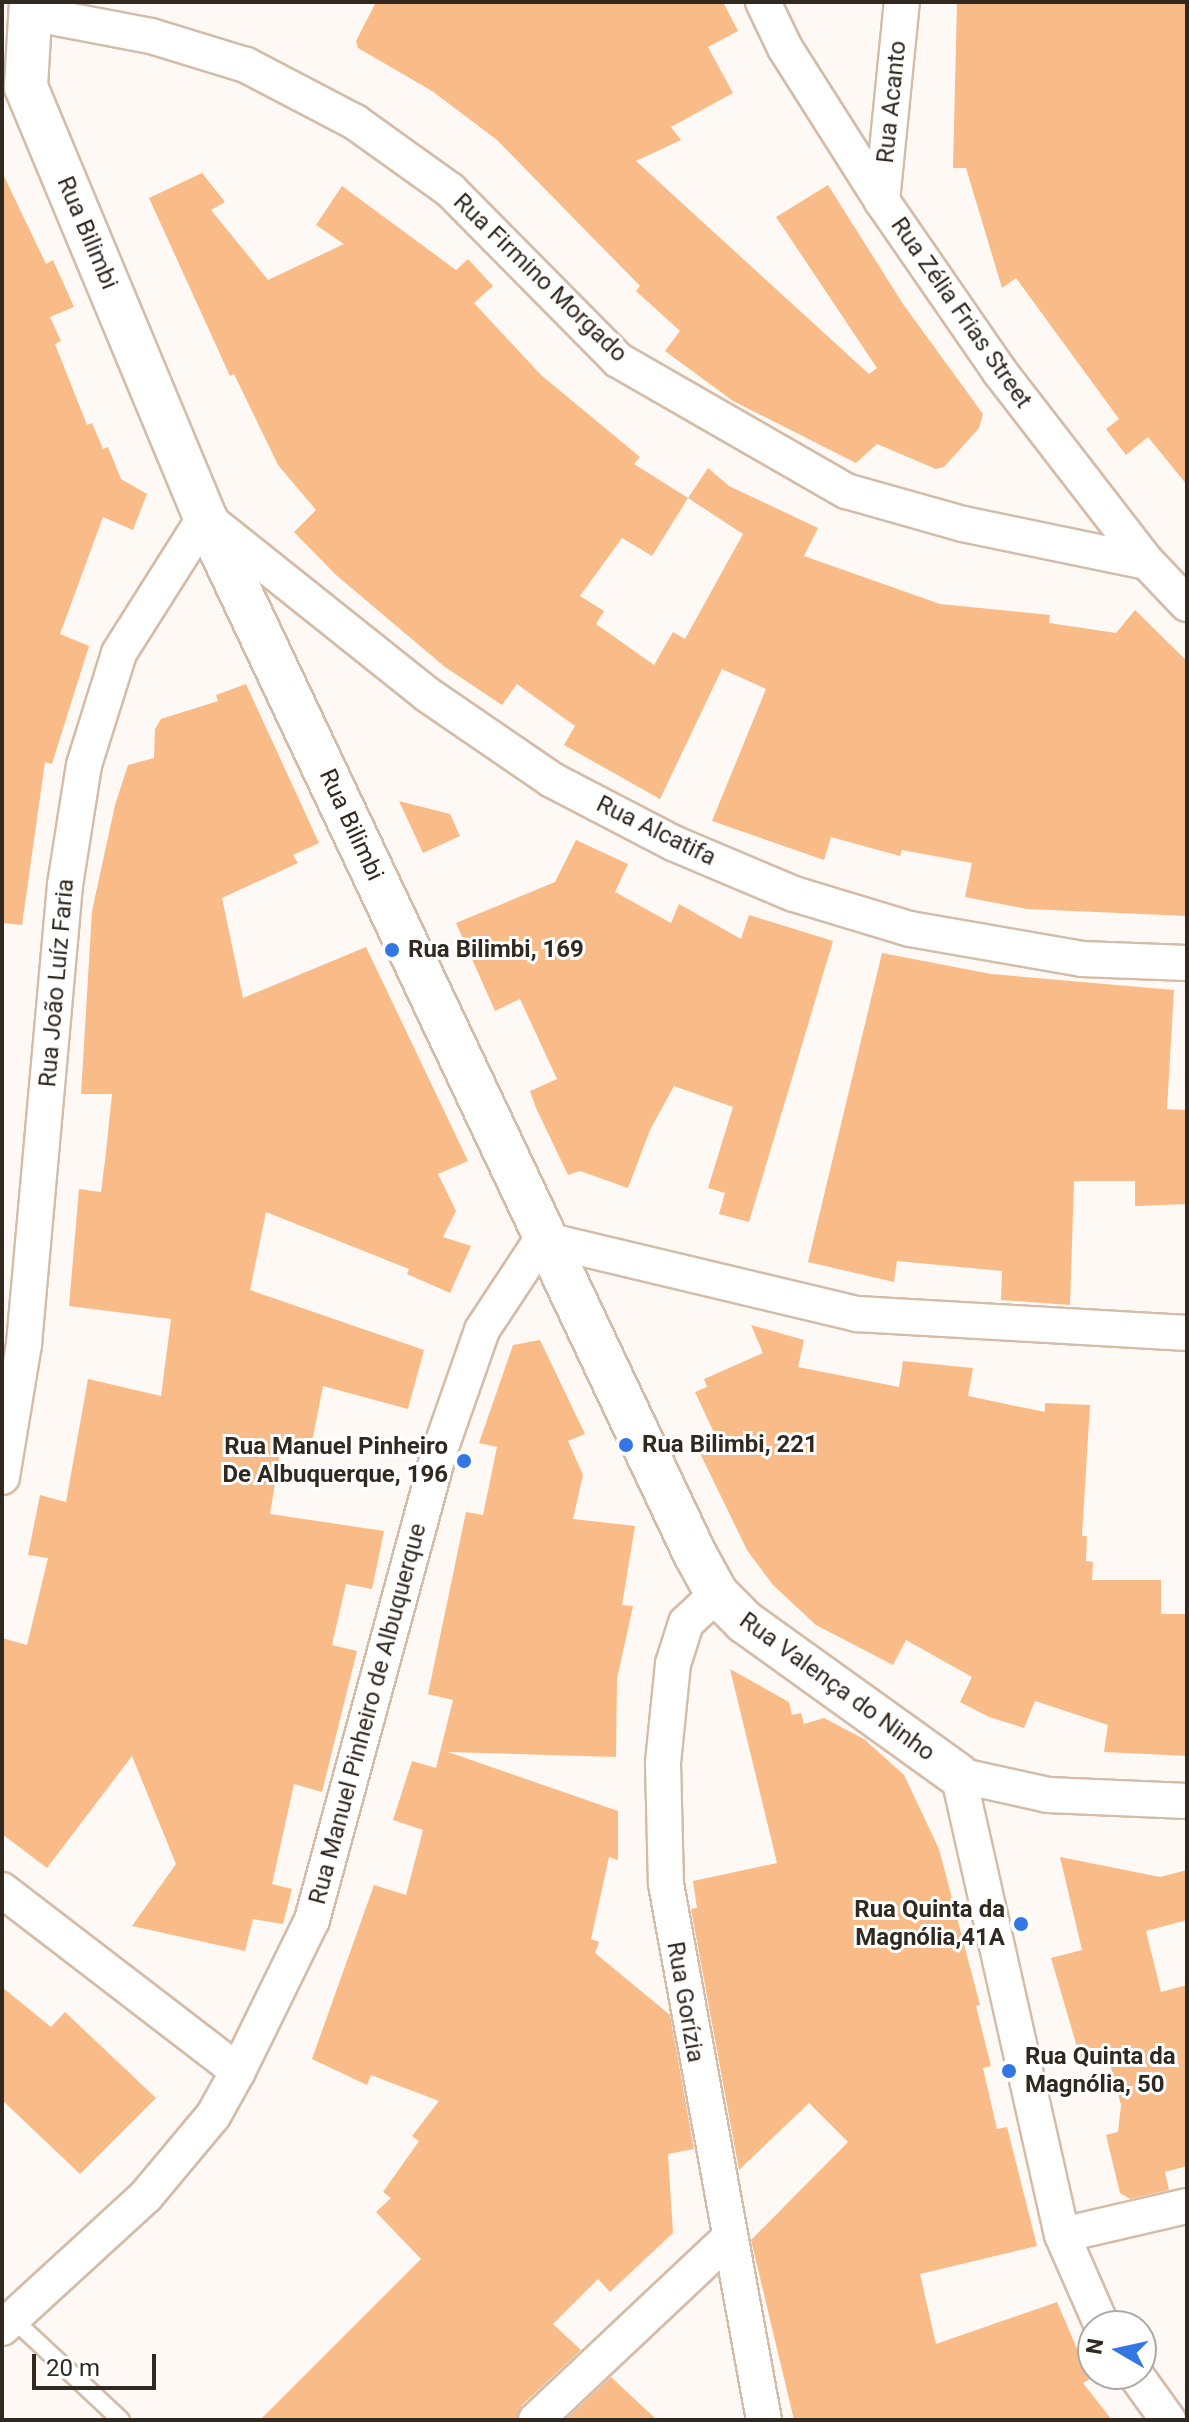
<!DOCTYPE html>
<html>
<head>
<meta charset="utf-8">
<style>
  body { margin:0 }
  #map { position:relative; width:1189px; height:2422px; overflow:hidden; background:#fef9f5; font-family:Roboto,sans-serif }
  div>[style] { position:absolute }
  .building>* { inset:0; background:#f9bc88 }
  .roads { filter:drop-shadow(2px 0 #d4bca8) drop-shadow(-2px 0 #d4bca8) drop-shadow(0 2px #d4bca8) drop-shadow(0 -2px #d4bca8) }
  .service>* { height:16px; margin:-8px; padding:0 8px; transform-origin:8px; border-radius:8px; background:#fff }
  .minor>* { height:34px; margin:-17px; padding:0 17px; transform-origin:17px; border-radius:17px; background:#fff }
  .tertiary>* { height:42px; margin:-21px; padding:0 21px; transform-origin:21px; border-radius:21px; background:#fff }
  .dots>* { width:22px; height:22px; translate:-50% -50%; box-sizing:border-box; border:4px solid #fff; border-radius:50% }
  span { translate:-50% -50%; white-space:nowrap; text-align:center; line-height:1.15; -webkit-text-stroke:6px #fff; paint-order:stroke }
  .street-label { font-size:24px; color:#312820 }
  .poi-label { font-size:24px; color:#312820; font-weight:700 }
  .left { translate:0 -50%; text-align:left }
  .right { translate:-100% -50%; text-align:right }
  .frame { position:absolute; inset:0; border:4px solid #312820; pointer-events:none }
  .north { position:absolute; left:1077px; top:2310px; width:80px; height:80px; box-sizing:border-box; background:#fff; border:2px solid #ada9a6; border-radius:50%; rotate:279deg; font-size:22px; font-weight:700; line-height:32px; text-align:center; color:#312820 }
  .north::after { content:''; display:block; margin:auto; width:28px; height:36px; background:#3476e4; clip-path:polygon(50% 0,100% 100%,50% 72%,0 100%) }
  .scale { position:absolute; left:32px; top:2354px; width:124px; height:36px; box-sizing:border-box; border:4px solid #312820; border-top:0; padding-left:10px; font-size:24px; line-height:28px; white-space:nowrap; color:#312820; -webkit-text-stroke:6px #fff; paint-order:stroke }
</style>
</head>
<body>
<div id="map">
  <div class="building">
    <i style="clip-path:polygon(376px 2px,723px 2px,738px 31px,708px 47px,733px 93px,671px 127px,681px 140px,636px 161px,869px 374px,877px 368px,776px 217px,828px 185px,903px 304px,983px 414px,979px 428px,944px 467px,936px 469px,877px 444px,856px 463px,733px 401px,665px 351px,680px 331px,636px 291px,640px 286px,497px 140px,432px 91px,358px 48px,356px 41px)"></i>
    <i style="clip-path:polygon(957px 2px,1187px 2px,1187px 485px,1148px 437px,1126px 455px,1106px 429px,1119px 419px,1016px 278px,1002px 288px,966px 168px,953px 168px)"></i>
    <i style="clip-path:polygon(2px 172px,46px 264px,53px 260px,74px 307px,50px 317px,61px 341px,55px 344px,87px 425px,92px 423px,103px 449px,108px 447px,121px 479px,147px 494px,133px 530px,103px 517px,60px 634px,89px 646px,52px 764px,45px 762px,22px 925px,2px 923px)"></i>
    <i style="clip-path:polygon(evenodd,202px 173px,225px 202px,211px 210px,268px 280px,344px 244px,316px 225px,342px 186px,456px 270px,468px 259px,493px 286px,474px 303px,541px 375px,640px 457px,634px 464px,688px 498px,708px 468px,729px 486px,818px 528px,804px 556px,940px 604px,1050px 615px,1049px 623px,1116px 633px,1135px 610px,1187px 661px,1187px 916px,1027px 909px,965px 897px,972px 863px,902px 850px,900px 856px,831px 837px,824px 860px,712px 821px,766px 689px,722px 669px,660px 799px,564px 745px,575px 726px,517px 684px,502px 705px,445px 667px,336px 575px,294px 532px,316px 510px,278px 465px,234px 374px,230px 376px,149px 198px,202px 173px,688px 498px,743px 534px,685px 639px,673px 632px,654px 665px,596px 624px,604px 611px,580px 596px,622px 538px,652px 556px,688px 498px)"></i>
    <i style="clip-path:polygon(246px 684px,319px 843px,293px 855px,298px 863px,222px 898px,243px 998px,366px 947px,468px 1161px,438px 1174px,456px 1211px,443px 1237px,471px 1246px,450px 1293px,407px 1274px,409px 1269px,266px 1212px,250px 1290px,424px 1350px,408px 1409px,323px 1386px,310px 1452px,281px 1447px,270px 1514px,384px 1531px,372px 1589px,346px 1584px,332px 1645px,357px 1651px,322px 1792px,294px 1784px,272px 1884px,292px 1889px,283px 1924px,253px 1919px,245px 1951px,132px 1926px,176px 1864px,132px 1756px,47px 1868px,2px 1834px,2px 1638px,27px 1645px,48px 1558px,28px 1555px,40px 1495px,66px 1502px,88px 1379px,161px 1396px,171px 1319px,69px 1306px,79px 1189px,101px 1192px,106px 1152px,112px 1094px,81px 1094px,92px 911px,115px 805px,128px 765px,154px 758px,155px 729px,161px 719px,218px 701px,216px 695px)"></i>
    <i style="clip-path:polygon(399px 801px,450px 814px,460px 836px,423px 853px)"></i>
    <i style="clip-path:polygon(576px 840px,628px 864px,615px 892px,671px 923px,679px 904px,741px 939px,749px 915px,833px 941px,749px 1222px,719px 1214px,725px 1193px,708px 1188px,733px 1107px,674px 1086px,650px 1130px,628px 1188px,580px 1171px,568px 1175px,536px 1108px,530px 1091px,557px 1079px,520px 999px,495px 1011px,456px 923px,555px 882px)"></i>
    <i style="clip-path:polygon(882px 953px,991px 974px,1174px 990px,1167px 1109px,1187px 1110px,1187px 1204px,1135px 1206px,1135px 1181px,1074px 1181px,1070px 1305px,1001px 1300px,1002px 1271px,897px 1261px,894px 1282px,808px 1262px)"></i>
    <i style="clip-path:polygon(751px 1325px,804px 1340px,798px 1367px,899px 1387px,903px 1361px,973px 1368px,968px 1396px,1045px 1412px,1045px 1403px,1090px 1405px,1082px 1536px,1087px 1536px,1086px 1561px,1093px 1562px,1092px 1580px,1161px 1580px,1161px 1614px,1187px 1614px,1187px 1756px,1104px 1752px,1108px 1725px,1035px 1701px,1024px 1728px,989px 1717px,960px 1702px,972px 1677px,906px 1640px,893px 1665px,816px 1625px,773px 1585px,747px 1550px,696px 1445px,716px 1437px,695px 1392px,707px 1387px,704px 1379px,763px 1353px)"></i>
    <i style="clip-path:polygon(540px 1340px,585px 1434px,568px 1441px,583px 1475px,573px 1519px,635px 1526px,622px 1605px,633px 1606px,617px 1679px,616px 1757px,448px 1752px,618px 1811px,618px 1860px,609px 1857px,591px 1939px,599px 1942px,595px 1953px,670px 2015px,694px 2149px,668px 2154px,673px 2233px,610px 2292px,598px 2279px,553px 2324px,581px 2350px,522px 2405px,517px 2420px,260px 2420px,421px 2259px,376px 2212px,391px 2198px,383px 2192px,419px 2141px,412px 2136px,439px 2101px,371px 2075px,367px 2085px,312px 2059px,374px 1885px,406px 1895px,423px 1830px,393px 1820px,412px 1761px,436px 1768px,453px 1700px,428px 1694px,466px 1512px,483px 1515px,497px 1447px,479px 1443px,513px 1345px)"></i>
    <i style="clip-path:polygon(730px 1669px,789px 1702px,792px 1715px,801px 1713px,804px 1724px,824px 1718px,864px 1739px,904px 1775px,939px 1849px,980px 2005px,976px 2006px,991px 2066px,983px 2068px,997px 2129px,1007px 2127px,1037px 2246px,920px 2274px,936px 2344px,1057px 2302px,1090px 2379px,1083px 2383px,1112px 2420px,794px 2420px,751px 2240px,848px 2142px,809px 2103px,739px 2170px,691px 1909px,697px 1908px,693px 1881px,777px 1863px)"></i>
    <i style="clip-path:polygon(1060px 1857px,1160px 1877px,1187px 1870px,1187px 1920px,1146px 1931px,1161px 1992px,1187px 1985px,1187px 2166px,1165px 2172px,1169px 2190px,1130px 2199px,1120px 2193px,1106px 2135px,1118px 2132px,1121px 2105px,1108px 2057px,1082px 2064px,1051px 1958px,1082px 1950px)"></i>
    <i style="clip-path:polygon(2px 1987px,51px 2027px,65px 2012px,156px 2098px,80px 2174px,2px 2100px)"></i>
    <i style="clip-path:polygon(611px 2377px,657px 2420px,565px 2420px)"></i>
  </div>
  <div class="roads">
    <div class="service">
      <i style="left:12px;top:2318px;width:149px;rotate:43.1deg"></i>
    </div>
    <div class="minor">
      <i style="left:763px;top:2px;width:51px;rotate:64.4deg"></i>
      <i style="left:785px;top:48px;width:181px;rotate:57.6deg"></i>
      <i style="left:882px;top:201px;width:208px;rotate:55.4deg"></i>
      <i style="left:1000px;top:372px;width:240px;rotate:52.3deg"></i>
      <i style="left:1147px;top:562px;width:58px;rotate:46.4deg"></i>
      <i style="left:30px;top:13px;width:123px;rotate:10.8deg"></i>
      <i style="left:151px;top:36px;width:99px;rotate:17deg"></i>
      <i style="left:246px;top:65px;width:123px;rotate:27.6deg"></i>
      <i style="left:355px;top:122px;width:117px;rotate:35.6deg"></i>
      <i style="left:450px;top:190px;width:239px;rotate:45.3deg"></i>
      <i style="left:618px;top:360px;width:263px;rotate:29.9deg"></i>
      <i style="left:846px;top:491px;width:122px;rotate:15.8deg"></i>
      <i style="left:963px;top:524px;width:188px;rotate:11.7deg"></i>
      <i style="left:882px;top:201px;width:200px;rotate:-84.3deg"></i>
      <i style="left:2px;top:1477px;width:135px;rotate:-80.6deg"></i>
      <i style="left:24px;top:1344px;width:461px;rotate:-84.9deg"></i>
      <i style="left:65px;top:885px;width:121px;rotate:-81deg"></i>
      <i style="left:84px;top:765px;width:117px;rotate:-72.6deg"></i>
      <i style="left:119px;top:653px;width:161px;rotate:-57.7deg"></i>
      <i style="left:205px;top:517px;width:285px;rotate:38.6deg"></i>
      <i style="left:428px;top:695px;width:150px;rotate:34.4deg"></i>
      <i style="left:552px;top:780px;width:136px;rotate:27.5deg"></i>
      <i style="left:673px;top:843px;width:131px;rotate:22.9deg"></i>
      <i style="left:794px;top:894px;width:121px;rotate:16.8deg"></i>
      <i style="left:910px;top:929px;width:175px;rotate:9.9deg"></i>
      <i style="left:1082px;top:959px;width:105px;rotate:2.2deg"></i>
      <i style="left:717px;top:1594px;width:42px;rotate:136.9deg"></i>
      <i style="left:686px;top:1623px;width:43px;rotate:107.6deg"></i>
      <i style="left:673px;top:1664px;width:100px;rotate:95.8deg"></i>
      <i style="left:663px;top:1763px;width:121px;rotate:88.6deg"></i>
      <i style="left:666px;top:1884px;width:545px;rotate:79.64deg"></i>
      <i style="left:2px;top:1890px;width:297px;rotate:37.5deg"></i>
      <i style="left:1062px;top:2235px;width:128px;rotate:-13.1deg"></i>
      <i style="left:1102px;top:2326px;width:99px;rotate:-113.7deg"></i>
      <i style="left:1062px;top:2235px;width:472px;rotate:-102.7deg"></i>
      <i style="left:958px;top:1775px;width:92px;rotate:12.5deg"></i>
      <i style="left:1048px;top:1795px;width:139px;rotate:2.5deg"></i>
      <i style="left:2px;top:2328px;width:195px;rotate:-42.5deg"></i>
      <i style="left:146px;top:2196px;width:104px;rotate:-50.1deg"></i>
      <i style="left:213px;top:2116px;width:51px;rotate:-60.9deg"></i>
      <i style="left:238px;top:2071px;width:168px;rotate:-63.9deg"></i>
      <i style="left:312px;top:1920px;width:484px;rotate:-74.8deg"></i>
      <i style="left:439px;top:1453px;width:130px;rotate:-70.7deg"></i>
      <i style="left:482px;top:1330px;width:109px;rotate:-56.6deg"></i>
      <i style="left:542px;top:1239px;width:324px;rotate:13.4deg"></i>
      <i style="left:857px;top:1314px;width:331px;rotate:3.3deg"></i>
      <i style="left:1135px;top:2374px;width:57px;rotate:54.3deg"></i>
      <i style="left:536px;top:2420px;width:264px;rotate:-43.3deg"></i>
    </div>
    <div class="tertiary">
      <i style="left:31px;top:2px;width:85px;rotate:93.4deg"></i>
      <i style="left:26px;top:87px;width:466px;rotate:67.4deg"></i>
      <i style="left:205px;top:517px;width:1147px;rotate:64.71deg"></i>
      <i style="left:695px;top:1554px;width:46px;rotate:61.2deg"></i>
      <i style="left:717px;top:1594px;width:40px;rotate:45deg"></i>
      <i style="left:745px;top:1622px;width:262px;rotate:35.7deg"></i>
    </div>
  </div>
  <div class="dots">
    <i style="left:392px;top:950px;background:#3476e4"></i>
    <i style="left:626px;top:1445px;background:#3476e4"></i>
    <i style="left:464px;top:1461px;background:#3476e4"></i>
    <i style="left:1021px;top:1924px;background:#3476e4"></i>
    <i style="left:1009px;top:2071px;background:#3476e4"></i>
  </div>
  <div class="street-label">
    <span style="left:892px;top:102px;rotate:-84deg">Rua Acanto</span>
    <span style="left:87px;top:233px;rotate:67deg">Rua Bilimbi</span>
    <span style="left:540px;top:278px;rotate:44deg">Rua Firmino Morgado</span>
    <span style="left:961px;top:313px;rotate:55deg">Rua Zélia Frias Street</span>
    <span style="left:351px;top:825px;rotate:65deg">Rua Bilimbi</span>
    <span style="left:656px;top:831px;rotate:26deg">Rua Alcatifa</span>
    <span style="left:57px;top:983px;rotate:-85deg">Rua João Luíz Faria</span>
    <span style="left:837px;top:1687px;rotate:36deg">Rua Valença do Ninho</span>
    <span style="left:368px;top:1714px;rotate:-75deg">Rua Manuel Pinheiro de Albuquerque</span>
    <span style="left:685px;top:2002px;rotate:80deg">Rua Gorízia</span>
  </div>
  <div class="poi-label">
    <span class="left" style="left:408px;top:950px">Rua Bilimbi, 169</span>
    <span class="left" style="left:642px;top:1445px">Rua Bilimbi, 221</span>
    <span class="right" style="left:448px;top:1461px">Rua Manuel Pinheiro<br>De Albuquerque, 196</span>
    <span class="right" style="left:1005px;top:1924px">Rua Quinta da<br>Magnólia,41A</span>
    <span class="left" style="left:1025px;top:2071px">Rua Quinta da<br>Magnólia, 50</span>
  </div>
  <div class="frame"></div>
  <div class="north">N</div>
  <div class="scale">20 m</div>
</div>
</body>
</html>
